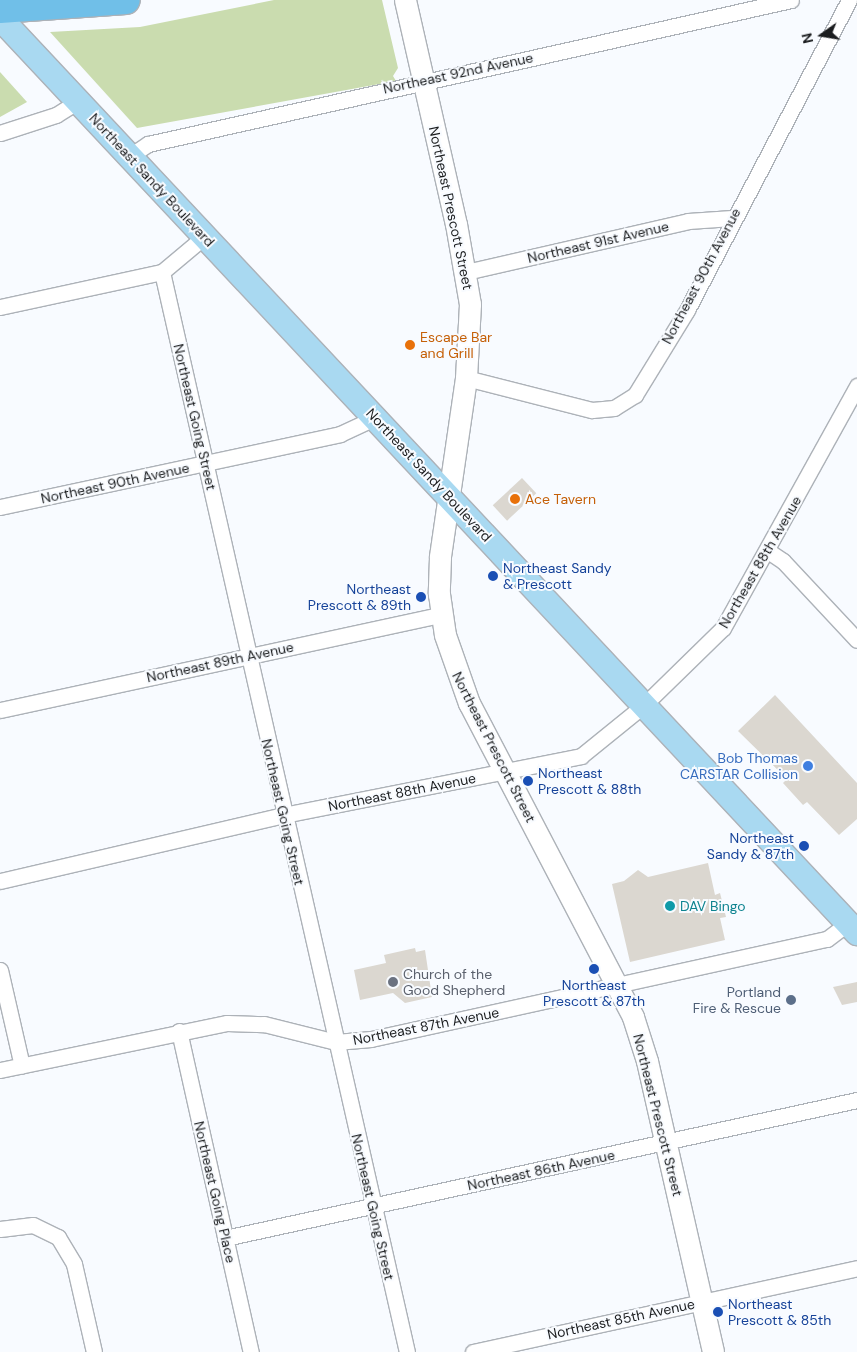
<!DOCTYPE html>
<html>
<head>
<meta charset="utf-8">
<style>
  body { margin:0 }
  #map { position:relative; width:857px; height:1352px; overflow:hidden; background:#f8fbff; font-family:"DM Sans",sans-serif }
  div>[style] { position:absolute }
  .green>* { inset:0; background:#cadcaf }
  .building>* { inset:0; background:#dbd7d0; transform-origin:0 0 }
  .roads { filter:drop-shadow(1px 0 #adb2b8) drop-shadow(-1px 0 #adb2b8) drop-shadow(0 1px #adb2b8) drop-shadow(0 -1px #adb2b8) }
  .street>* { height:15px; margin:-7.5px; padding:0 7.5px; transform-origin:7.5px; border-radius:7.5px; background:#fff }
  .secondary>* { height:21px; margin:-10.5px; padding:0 10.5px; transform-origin:10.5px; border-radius:10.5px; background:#fff }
  .primary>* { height:24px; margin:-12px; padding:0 12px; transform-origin:12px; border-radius:12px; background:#a9d9f1 }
  .highway>* { height:28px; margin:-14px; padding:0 14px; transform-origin:14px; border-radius:14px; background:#70bfe8 }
  .dots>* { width:14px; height:14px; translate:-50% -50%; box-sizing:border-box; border:2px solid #f8fbff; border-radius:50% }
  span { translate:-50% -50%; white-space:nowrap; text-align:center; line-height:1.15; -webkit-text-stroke:4px #f8fbff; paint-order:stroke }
  .street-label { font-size:14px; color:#1b1d1f }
  .food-label { font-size:14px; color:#c56008 }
  .left { translate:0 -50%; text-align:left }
  .transit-label { font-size:14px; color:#164399 }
  .right { translate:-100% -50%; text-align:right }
  .shop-label { font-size:14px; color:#366cbe }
  .culture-label { font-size:14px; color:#0d838f }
  .worship-label { font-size:14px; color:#5b616d }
  .service-label { font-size:14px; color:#4e5e75 }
  .north { position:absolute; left:797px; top:10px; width:50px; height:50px; -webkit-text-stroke:4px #f8fbff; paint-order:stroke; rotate:257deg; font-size:14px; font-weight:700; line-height:20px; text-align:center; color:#1b1d1f }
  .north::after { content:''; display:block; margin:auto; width:18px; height:22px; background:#1b1d1f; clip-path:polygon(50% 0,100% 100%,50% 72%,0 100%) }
</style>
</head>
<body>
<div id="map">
  <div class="green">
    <i style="clip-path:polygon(274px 0,382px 0,398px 68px,393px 76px,396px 81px,137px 128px,50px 32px,140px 27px)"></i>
    <i style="clip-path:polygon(0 72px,27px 102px,0 117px)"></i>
  </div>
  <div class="building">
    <i style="left:522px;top:478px;width:21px;height:40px;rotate:47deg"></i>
    <i style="clip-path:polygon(775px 695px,857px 783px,857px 819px,839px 835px,807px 802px,803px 805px,783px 783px,787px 779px,738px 731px)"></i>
    <i style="clip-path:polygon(708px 863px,715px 895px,720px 893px,726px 917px,720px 918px,725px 940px,630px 962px,612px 884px,624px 881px,638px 870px,648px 877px)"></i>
    <i style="clip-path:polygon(415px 948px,416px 952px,425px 950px,432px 997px,405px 1003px,393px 993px,360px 1000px,354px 970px,386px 963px,384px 955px)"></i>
    <i style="clip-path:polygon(857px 982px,857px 1002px,842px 1005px,833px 987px)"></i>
  </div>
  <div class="roads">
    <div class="street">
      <i style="left:0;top:133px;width:59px;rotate:-17.8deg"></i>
      <i style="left:56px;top:115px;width:26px;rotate:-32deg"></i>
      <i style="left:130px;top:156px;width:22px;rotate:-34deg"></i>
      <i style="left:148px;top:144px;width:659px;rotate:-12.62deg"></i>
      <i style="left:162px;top:272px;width:1107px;rotate:77.22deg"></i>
      <i style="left:466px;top:272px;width:228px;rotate:-12.9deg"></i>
      <i style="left:688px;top:221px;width:44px;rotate:-3.9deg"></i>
      <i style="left:0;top:307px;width:166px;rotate:-12.2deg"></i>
      <i style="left:162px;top:272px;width:56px;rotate:-39.9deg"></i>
      <i style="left:466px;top:378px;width:130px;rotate:14.3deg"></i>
      <i style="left:592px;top:410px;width:22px;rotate:-5deg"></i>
      <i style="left:614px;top:408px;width:25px;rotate:-32deg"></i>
      <i style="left:635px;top:395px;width:100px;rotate:-58.5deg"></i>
      <i style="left:687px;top:310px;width:350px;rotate:-62.4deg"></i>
      <i style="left:0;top:507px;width:348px;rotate:-12.1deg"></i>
      <i style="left:340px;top:434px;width:38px;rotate:-25deg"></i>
      <i style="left:768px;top:551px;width:18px;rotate:34deg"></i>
      <i style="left:783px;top:561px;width:108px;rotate:46.9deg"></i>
      <i style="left:0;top:710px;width:451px;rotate:-12.2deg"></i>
      <i style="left:0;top:881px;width:292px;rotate:-13.1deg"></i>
      <i style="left:284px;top:815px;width:303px;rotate:-11.2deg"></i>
      <i style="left:581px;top:756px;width:81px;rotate:-39deg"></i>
      <i style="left:644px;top:705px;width:110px;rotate:-44.3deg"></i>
      <i style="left:723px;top:628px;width:277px;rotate:-61deg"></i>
      <i style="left:0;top:970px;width:98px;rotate:77.1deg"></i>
      <i style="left:179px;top:1031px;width:329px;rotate:77.4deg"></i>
      <i style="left:0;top:1070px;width:232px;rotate:-11.7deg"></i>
      <i style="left:227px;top:1023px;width:37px;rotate:2deg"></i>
      <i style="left:264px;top:1024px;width:74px;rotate:14deg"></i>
      <i style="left:336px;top:1042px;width:35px;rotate:-5deg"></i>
      <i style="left:371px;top:1039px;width:467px;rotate:-12.4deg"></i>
      <i style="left:827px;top:939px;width:26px;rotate:-37deg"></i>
      <i style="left:0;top:1229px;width:33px;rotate:-7deg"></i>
      <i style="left:33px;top:1225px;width:28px;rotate:26deg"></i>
      <i style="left:58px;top:1237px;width:31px;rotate:59deg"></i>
      <i style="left:74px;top:1264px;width:90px;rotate:77.2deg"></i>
      <i style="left:225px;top:1238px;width:647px;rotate:-12.32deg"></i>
      <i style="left:473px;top:1352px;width:393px;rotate:-12.3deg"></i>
    </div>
    <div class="secondary">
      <i style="left:405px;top:0;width:230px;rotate:77.2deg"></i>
      <i style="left:456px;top:224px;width:81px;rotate:80.1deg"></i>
      <i style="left:470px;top:304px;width:74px;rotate:93.1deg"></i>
      <i style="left:466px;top:378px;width:181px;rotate:98.3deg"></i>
      <i style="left:440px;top:557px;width:37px;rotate:92deg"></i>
      <i style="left:439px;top:594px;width:41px;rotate:81.7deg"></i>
      <i style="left:445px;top:635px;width:72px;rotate:70.6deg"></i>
      <i style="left:469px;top:703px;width:354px;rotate:62.4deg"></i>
      <i style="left:633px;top:1017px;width:46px;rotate:72.3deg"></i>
      <i style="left:647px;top:1061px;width:298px;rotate:77.2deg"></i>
    </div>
    <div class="primary">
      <i style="left:0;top:18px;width:1254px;rotate:46.87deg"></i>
    </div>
    <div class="highway">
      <i style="left:0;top:9px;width:126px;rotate:-4.1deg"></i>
    </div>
  </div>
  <div class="dots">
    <i style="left:410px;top:345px;background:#e8710a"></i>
    <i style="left:515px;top:499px;background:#e8710a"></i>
    <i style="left:493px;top:576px;background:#1a4fb4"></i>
    <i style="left:421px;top:597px;background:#1a4fb4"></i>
    <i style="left:808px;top:766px;background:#3f7fe0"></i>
    <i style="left:528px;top:781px;background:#1a4fb4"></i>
    <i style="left:804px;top:846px;background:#1a4fb4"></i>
    <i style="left:670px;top:906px;background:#0f9aa8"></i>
    <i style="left:594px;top:969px;background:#1a4fb4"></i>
    <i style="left:393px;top:982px;background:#6b7280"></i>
    <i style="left:791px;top:1000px;background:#5c6f8a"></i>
    <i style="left:718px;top:1312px;background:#1a4fb4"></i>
  </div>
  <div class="street-label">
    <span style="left:458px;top:73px;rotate:-12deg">Northeast 92nd Avenue</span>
    <span style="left:152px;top:180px;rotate:47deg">Northeast Sandy Boulevard</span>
    <span style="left:451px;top:208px;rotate:78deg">Northeast Prescott Street</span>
    <span style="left:598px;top:242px;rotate:-13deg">Northeast 91st Avenue</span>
    <span style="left:701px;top:276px;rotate:-62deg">Northeast 90th Avenue</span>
    <span style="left:195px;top:417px;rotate:77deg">Northeast Going Street</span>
    <span style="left:429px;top:475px;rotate:47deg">Northeast Sandy Boulevard</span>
    <span style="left:115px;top:483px;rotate:-12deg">Northeast 90th Avenue</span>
    <span style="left:760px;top:562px;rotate:-60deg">Northeast 88th Avenue</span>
    <span style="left:220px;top:662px;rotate:-12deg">Northeast 89th Avenue</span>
    <span style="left:494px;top:747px;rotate:63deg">Northeast Prescott Street</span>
    <span style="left:402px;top:792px;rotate:-11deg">Northeast 88th Avenue</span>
    <span style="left:283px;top:812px;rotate:77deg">Northeast Going Street</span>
    <span style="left:426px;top:1026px;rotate:-11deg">Northeast 87th Avenue</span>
    <span style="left:658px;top:1115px;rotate:76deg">Northeast Prescott Street</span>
    <span style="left:541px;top:1170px;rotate:-12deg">Northeast 86th Avenue</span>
    <span style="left:215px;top:1192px;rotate:77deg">Northeast Going Place</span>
    <span style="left:373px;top:1207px;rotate:77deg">Northeast Going Street</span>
    <span style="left:621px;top:1319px;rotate:-12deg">Northeast 85th Avenue</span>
  </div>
  <div class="food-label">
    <span class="left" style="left:420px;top:345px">Escape Bar<br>and Grill</span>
    <span class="left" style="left:525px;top:499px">Ace Tavern</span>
  </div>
  <div class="transit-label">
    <span class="left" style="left:503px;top:576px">Northeast Sandy<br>&amp; Prescott</span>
    <span class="right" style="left:411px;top:597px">Northeast<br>Prescott &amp; 89th</span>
    <span class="left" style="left:538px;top:781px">Northeast<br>Prescott &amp; 88th</span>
    <span class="right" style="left:794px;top:846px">Northeast<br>Sandy &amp; 87th</span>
    <span style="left:594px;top:993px">Northeast<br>Prescott &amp; 87th</span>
    <span class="left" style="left:728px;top:1312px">Northeast<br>Prescott &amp; 85th</span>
  </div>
  <div class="shop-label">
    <span class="right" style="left:798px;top:766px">Bob Thomas<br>CARSTAR Collision</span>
  </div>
  <div class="culture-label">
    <span class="left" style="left:680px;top:906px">DAV Bingo</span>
  </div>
  <div class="worship-label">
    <span class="left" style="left:403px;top:982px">Church of the<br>Good Shepherd</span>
  </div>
  <div class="service-label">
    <span class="right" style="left:781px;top:1000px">Portland<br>Fire &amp; Rescue</span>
  </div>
  <div class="north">N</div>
</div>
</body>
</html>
